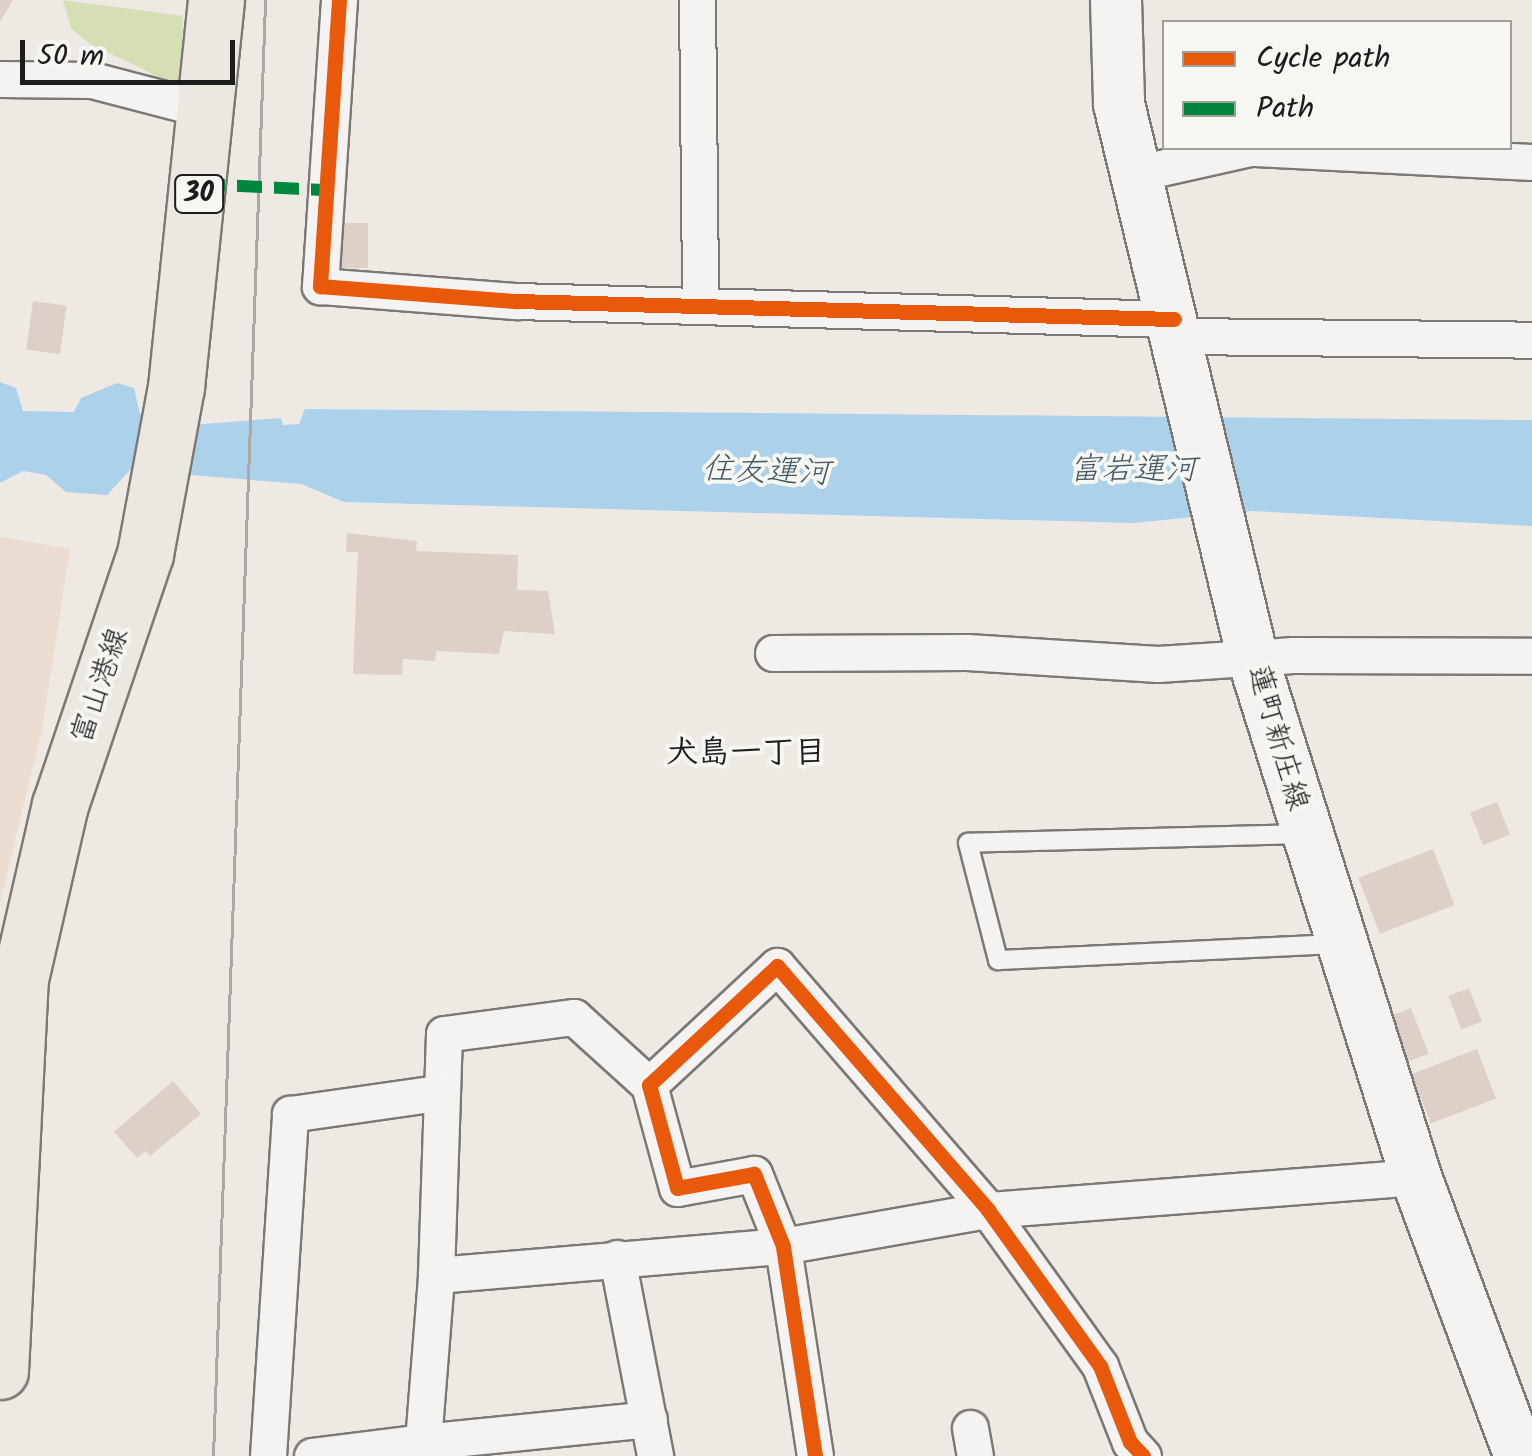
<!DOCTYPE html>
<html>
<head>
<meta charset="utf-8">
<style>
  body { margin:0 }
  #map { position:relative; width:1532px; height:1456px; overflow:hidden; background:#efe9e4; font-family:Kalam,"Klee One",sans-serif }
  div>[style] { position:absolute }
  .built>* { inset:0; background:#ebdcd2 }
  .green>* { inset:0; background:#d6dfb4 }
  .water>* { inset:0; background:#acd2eb }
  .building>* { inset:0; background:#dcd0c8; transform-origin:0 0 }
  .roads { filter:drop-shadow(2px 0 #7b7876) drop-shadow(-2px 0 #7b7876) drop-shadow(0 2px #7b7876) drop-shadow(0 -2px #7b7876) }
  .lane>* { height:18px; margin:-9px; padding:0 9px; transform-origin:9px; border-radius:9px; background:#f4f3f1 }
  .street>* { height:35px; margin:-17.5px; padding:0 17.5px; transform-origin:17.5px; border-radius:17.5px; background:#f4f3f1 }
  .secondary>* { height:50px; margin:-25px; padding:0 25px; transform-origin:25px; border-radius:25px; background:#f4f3f1 }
  .primary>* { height:55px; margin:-27.5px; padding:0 27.5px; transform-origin:27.5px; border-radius:27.5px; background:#ece8e1 }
  .tram>* { height:2.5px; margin:-1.25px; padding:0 1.25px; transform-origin:1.25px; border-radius:1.25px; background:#aaa9a8 }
  .quiet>* { height:12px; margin-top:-6px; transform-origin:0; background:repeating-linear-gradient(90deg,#00873e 0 25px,transparent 0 37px) }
  .cycleway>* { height:15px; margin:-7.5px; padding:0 7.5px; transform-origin:7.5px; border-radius:7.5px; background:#e8590c }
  span { translate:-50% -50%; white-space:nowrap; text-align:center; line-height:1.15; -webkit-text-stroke:8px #f6f6f2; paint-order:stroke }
  .shield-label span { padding:2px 8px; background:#f6f6f2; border:2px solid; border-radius:8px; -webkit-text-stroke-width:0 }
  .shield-label { font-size:28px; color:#1c1c1c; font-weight:700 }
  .street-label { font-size:30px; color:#1c1c1c }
  .water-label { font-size:32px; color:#445866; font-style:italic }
  .neighbourhood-label { font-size:32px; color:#1c1c1c; font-weight:700 }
  .legend { position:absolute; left:1162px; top:20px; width:350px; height:130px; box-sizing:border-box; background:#f6f6f2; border:2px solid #9f9f9c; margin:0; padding:12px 18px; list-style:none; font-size:30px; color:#1c1c1c }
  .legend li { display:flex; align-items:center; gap:20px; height:50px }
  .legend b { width:50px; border:2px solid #9f9f9c }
  .scale { position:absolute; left:20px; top:40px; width:215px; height:45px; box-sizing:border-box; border:5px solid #1c1c1c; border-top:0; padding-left:12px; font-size:30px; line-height:35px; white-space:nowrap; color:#1c1c1c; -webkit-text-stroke:8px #f6f6f2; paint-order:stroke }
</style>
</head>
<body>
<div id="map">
  <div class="built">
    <i style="clip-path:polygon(0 537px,70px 549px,42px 730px,0 902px)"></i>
  </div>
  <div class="green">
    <i style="clip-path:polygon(63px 0,183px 16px,181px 84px,168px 90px,149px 72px,90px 44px,71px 28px)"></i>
  </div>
  <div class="water">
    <i style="clip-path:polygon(0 382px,16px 388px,23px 411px,74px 412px,81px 398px,117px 383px,134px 388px,140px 414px,203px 424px,281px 418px,283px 425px,299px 424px,305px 409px,1532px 420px,1532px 526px,1252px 511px,1134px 523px,344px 502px,301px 484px,130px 470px,107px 495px,66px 492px,46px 475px,23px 471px,0 483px)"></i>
  </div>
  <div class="building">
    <i style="clip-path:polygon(0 0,13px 0,0 22px)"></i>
    <i style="clip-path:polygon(341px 223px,368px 223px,368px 268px,341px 268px,334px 241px,341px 241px)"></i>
    <i style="left:33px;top:301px;width:34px;height:49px;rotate:8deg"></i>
    <i style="clip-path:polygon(347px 533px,417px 541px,416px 551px,518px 555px,517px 590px,548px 591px,555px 634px,504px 631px,499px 654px,436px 651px,435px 661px,403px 659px,402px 675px,353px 674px,358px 552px,346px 552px)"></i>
    <i style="left:1497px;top:802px;width:35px;height:29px;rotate:68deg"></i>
    <i style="left:1433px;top:849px;width:60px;height:80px;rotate:69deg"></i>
    <i style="left:1469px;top:988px;width:36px;height:22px;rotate:69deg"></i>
    <i style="left:1411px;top:1008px;width:49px;height:23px;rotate:69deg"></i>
    <i style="left:1477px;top:1049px;width:53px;height:70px;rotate:69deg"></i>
    <i style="clip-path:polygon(173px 1081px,201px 1114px,150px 1156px,146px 1151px,137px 1158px,114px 1132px)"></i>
  </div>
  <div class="roads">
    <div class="lane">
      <i style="left:1305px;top:834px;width:337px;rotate:178.5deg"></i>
      <i style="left:968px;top:843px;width:121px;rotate:75.6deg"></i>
      <i style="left:998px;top:960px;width:340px;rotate:-2.7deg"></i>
    </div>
    <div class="street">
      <i style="left:339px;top:0;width:287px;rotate:93.8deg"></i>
      <i style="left:320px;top:286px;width:197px;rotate:4.4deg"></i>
      <i style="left:516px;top:301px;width:658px;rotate:1.57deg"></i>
      <i style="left:697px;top:0;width:305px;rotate:89.4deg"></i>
      <i style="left:0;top:79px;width:92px;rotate:0.6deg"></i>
      <i style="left:92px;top:80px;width:118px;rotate:14.7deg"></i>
      <i style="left:1255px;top:148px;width:277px;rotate:2.9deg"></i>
      <i style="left:1134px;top:174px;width:118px;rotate:-12.7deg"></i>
      <i style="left:1179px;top:336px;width:353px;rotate:0.6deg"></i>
      <i style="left:773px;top:653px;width:194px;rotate:-0.3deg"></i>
      <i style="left:967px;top:652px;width:191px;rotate:3.6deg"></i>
      <i style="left:1158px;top:664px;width:135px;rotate:-3.8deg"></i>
      <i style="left:1293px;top:655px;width:239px;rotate:0.2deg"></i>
      <i style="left:617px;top:1258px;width:202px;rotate:79.1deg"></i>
      <i style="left:436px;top:1275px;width:241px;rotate:-88.1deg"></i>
      <i style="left:444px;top:1034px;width:131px;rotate:-7.5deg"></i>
      <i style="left:574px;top:1017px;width:101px;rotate:42.2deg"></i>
      <i style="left:970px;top:1428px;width:28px;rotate:80deg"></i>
      <i style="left:423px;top:1442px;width:227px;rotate:-5.8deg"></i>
      <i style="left:268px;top:1456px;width:343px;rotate:-86.3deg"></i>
      <i style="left:290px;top:1114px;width:149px;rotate:-8.1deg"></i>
      <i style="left:312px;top:1456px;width:112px;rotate:-7.2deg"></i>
      <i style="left:423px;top:1442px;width:168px;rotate:-85.5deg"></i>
      <i style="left:436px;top:1275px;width:348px;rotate:-4.8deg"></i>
      <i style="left:783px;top:1246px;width:208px;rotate:-10deg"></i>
      <i style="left:988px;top:1210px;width:429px;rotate:-4.4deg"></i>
      <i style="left:815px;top:1456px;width:212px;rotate:-98.7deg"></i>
      <i style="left:783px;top:1246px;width:78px;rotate:-111.9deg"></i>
      <i style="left:754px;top:1174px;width:78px;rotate:169.7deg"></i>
      <i style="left:677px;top:1188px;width:107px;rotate:-105.2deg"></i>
      <i style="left:649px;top:1085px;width:175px;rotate:-42.9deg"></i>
      <i style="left:777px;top:966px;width:323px;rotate:49.1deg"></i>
      <i style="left:988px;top:1210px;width:192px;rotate:54.3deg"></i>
      <i style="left:1100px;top:1366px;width:82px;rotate:68.5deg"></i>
      <i style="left:1130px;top:1442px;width:19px;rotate:47deg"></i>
    </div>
    <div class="secondary">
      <i style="left:1116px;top:0;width:104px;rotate:88.3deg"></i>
      <i style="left:1119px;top:104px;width:571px;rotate:76.43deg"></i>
      <i style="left:1253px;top:659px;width:543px;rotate:72.53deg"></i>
      <i style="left:1416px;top:1177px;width:298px;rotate:69.6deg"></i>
    </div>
    <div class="primary">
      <i style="left:0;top:1371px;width:393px;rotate:-87.1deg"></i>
      <i style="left:20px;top:979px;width:179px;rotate:-77.1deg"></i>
      <i style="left:60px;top:805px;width:265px;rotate:-71.3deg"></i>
      <i style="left:145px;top:554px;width:170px;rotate:-79.5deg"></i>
      <i style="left:176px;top:387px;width:389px;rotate:-84.1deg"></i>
    </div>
  </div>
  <div class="tram">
    <i style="left:213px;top:1456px;width:1457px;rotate:-87.95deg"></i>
  </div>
  <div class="quiet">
    <i style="left:200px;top:184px;width:123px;rotate:2.8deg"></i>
  </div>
  <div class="cycleway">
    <i style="left:339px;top:0;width:287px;rotate:93.8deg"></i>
    <i style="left:320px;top:286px;width:197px;rotate:4.4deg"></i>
    <i style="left:516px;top:301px;width:658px;rotate:1.57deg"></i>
    <i style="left:815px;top:1456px;width:212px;rotate:-98.7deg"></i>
    <i style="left:783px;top:1246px;width:78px;rotate:-111.9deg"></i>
    <i style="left:754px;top:1174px;width:78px;rotate:169.7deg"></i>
    <i style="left:677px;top:1188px;width:107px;rotate:-105.2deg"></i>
    <i style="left:649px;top:1085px;width:175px;rotate:-42.9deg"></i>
    <i style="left:777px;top:966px;width:323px;rotate:49.1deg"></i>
    <i style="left:988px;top:1210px;width:192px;rotate:54.3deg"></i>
    <i style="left:1100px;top:1366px;width:82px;rotate:68.5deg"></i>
    <i style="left:1130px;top:1442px;width:19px;rotate:47deg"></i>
  </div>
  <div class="shield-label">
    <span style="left:199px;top:194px">30</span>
  </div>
  <div class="street-label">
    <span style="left:101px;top:686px;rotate:-71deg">富山港線</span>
    <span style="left:1277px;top:738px;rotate:74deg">蓮町新庄線</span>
  </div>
  <div class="water-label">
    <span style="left:1133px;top:471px">富岩運河</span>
    <span style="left:766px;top:473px;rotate:2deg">住友運河</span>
  </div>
  <div class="neighbourhood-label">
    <span style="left:746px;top:754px">犬島一丁目</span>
  </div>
  <ul class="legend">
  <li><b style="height:12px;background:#e8590c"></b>Cycle path</li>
  <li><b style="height:12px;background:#00873e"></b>Path</li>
  </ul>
  <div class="scale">50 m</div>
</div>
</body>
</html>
